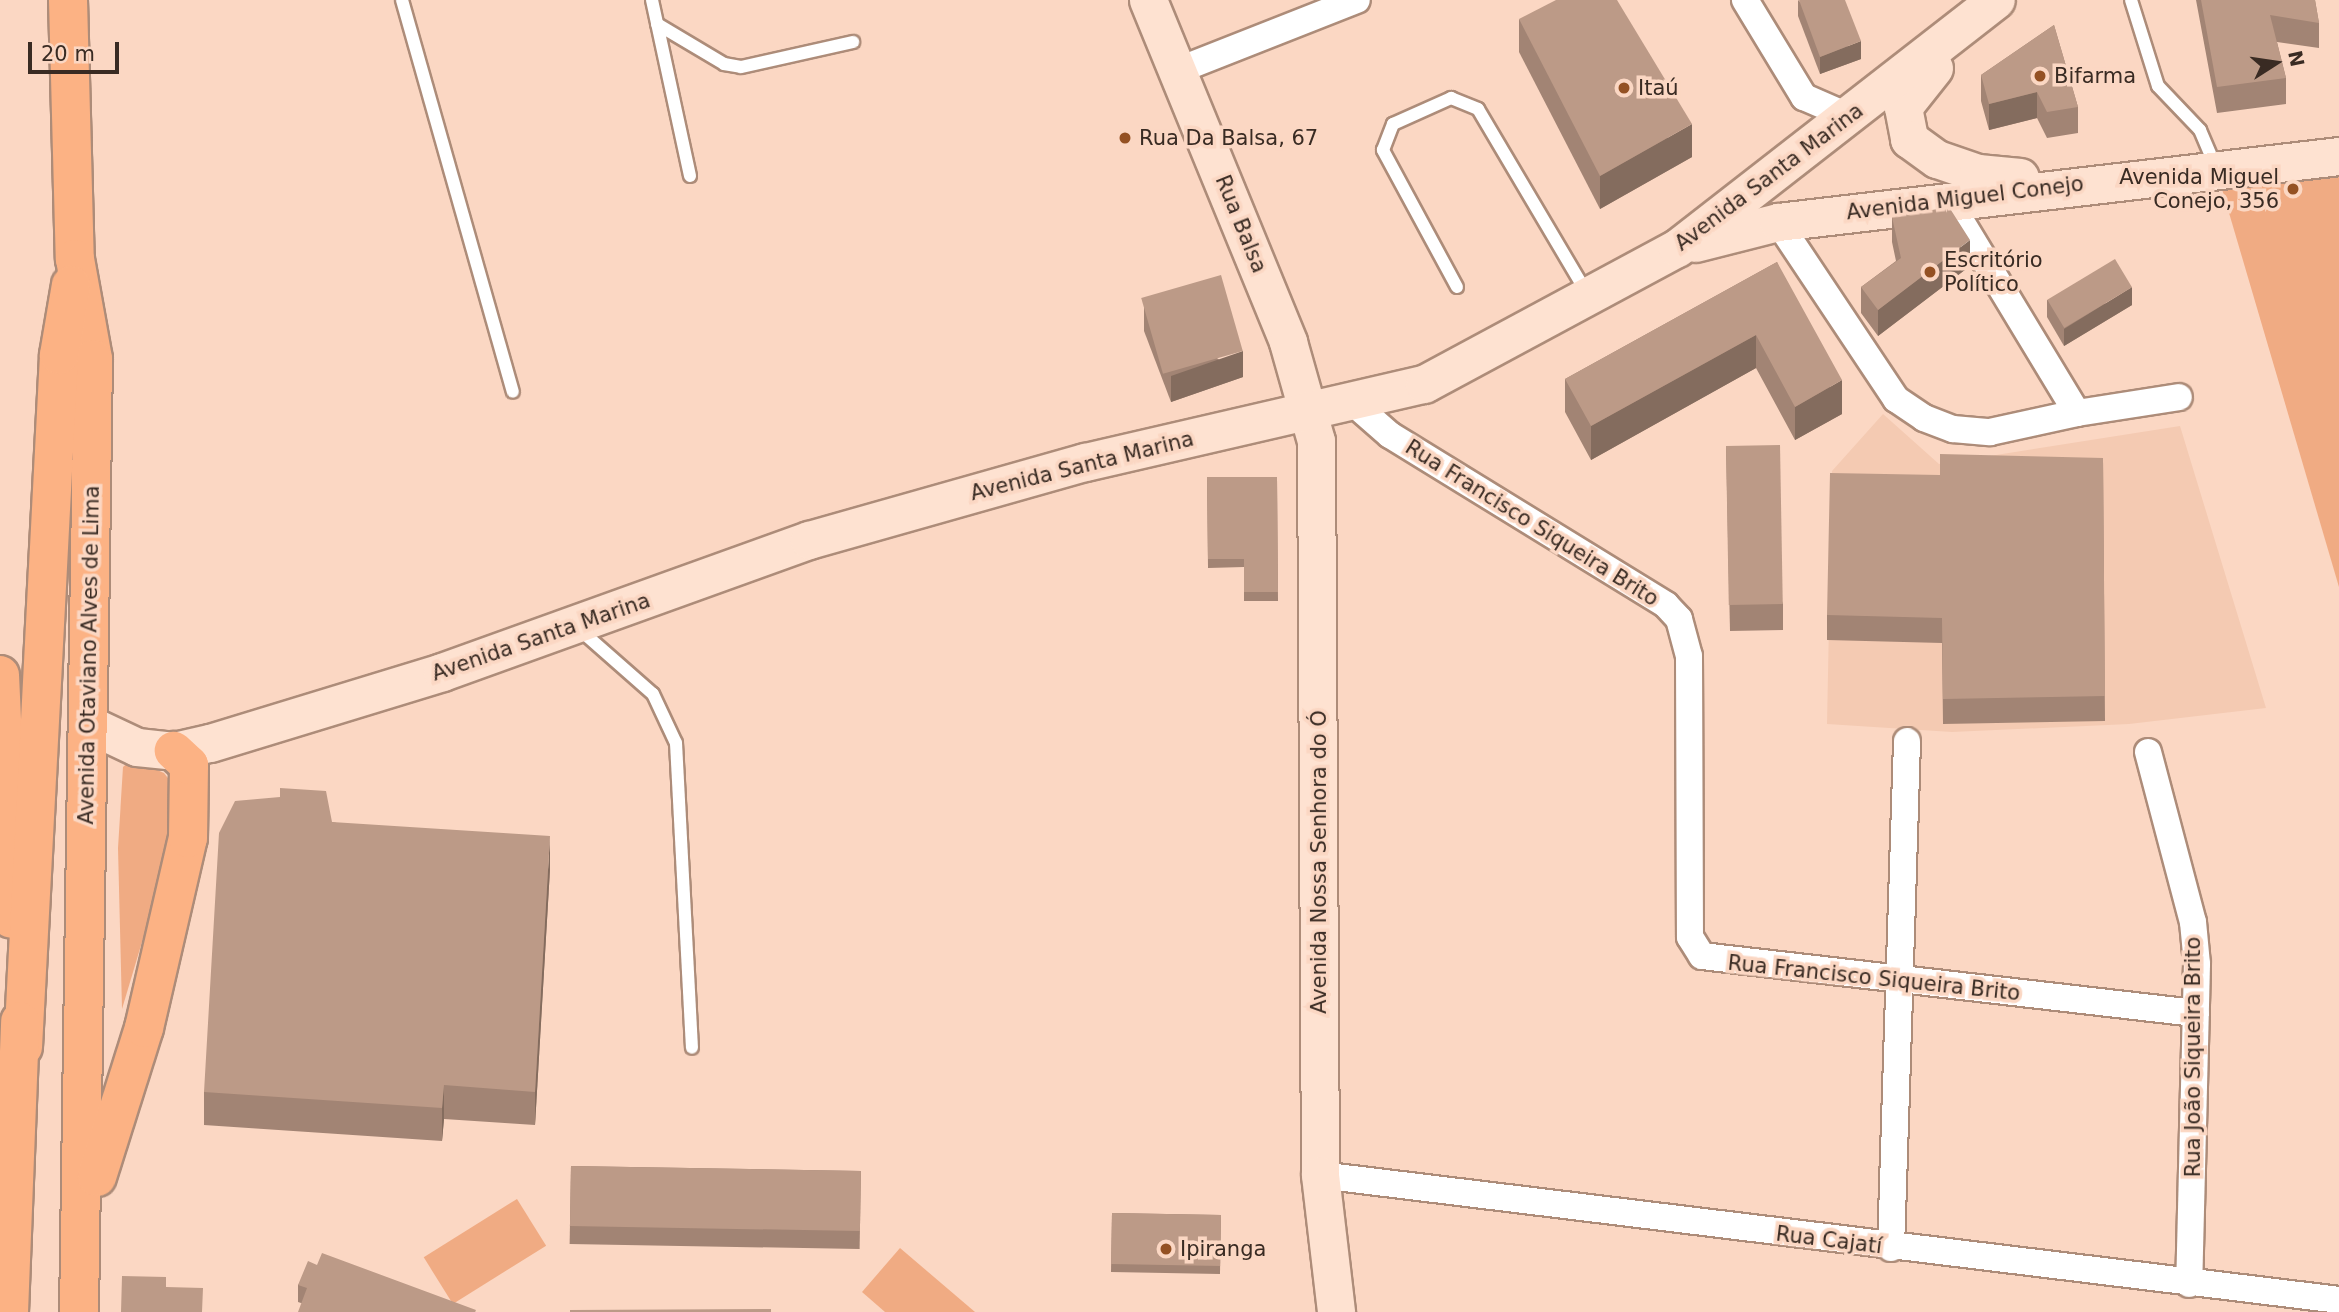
<!DOCTYPE html>
<html>
<head>
<meta charset="utf-8">
<style>
  body { margin:0 }
  #map { position:relative; width:2339px; height:1312px; overflow:hidden; background:#fbd7c3; font-family:"DejaVu Sans",sans-serif }
  div>[style] { position:absolute }
  .built>* { inset:0; background:#f4cab2 }
  .green>* { inset:0; background:#f0ab83; transform-origin:0 0 }
  .roads { filter:drop-shadow(2px 0 #ad8c79) drop-shadow(-2px 0 #ad8c79) drop-shadow(0 2px #ad8c79) drop-shadow(0 -2px #ad8c79) }
  .service>* { height:12px; margin:-6px; padding:0 6px; transform-origin:6px; border-radius:6px; background:#fff }
  .minor>* { height:26px; margin:-13px; padding:0 13px; transform-origin:13px; border-radius:13px; background:#fff }
  .secondary>* { height:37px; margin:-18.5px; padding:0 18.5px; transform-origin:18.5px; border-radius:18.5px; background:#fee2d1 }
  .trunk>* { height:38px; margin:-19px; padding:0 19px; transform-origin:19px; border-radius:19px; background:#fcb284 }
  .wall>* { inset:0; background:#a28474; transform-origin:0 0 }
  .shaded-wall>* { inset:0; background:#846c5e }
  .building>* { inset:0; background:#bc9a87; transform-origin:0 0 }
  .dots>* { width:19px; height:19px; translate:-50% -50%; box-sizing:border-box; border:4px solid #fbd7c3; border-radius:50% }
  span { translate:-50% -50%; white-space:nowrap; text-align:center; line-height:1.15; -webkit-text-stroke:7px #fbd7c3; paint-order:stroke }
  .poi-label { font-size:21px; color:#392b23 }
  .left { translate:0 -50%; text-align:left }
  .right { translate:-100% -50%; text-align:right }
  .street-label { font-size:21px; color:#392b23 }
  .north { position:absolute; left:2241px; top:28px; width:70px; height:70px; -webkit-text-stroke:5px #fbd7c3; paint-order:stroke; rotate:78deg; font-size:19px; font-weight:700; line-height:28px; text-align:center; color:#392b23 }
  .north::after { content:''; display:block; margin:auto; width:24px; height:32px; background:#392b23; clip-path:polygon(50% 0,100% 100%,50% 72%,0 100%) }
  .scale { position:absolute; left:28px; top:42px; width:91px; height:32px; box-sizing:border-box; border:4px solid #392b23; border-top:0; padding-left:9px; font-size:21px; line-height:24px; white-space:nowrap; color:#392b23; -webkit-text-stroke:5px #fbd7c3; paint-order:stroke }
</style>
</head>
<body>
<div id="map">
  <div class="built">
    <i style="clip-path:polygon(1883px 414px,1939px 464px,2180px 426px,2266px 708px,2129px 724px,1952px 732px,1827px 724px,1832px 471px)"></i>
  </div>
  <div class="green">
    <i style="clip-path:polygon(2339px 158px,2339px 587px,2217px 172px)"></i>
    <i style="clip-path:polygon(132px 759px,164px 773px,174px 786px,173px 838px,122px 1009px,118px 848px,123px 767px)"></i>
    <i style="left:517px;top:1199px;width:55px;height:110px;rotate:58deg"></i>
    <i style="clip-path:polygon(900px 1248px,975px 1312px,885px 1312px,862px 1292px)"></i>
  </div>
  <div class="roads">
    <div class="service">
      <i style="left:402px;top:0;width:407px;rotate:74.2deg"></i>
      <i style="left:652px;top:0;width:180px;rotate:77.8deg"></i>
      <i style="left:2131px;top:0;width:90px;rotate:72.6deg"></i>
      <i style="left:2158px;top:86px;width:61px;rotate:46.3deg"></i>
      <i style="left:2200px;top:130px;width:39px;rotate:67deg"></i>
      <i style="left:657px;top:24px;width:78px;rotate:30.8deg"></i>
      <i style="left:724px;top:64px;width:17px;rotate:10deg"></i>
      <i style="left:741px;top:67px;width:115px;rotate:-12.6deg"></i>
      <i style="left:1457px;top:287px;width:156px;rotate:-118.4deg"></i>
      <i style="left:1383px;top:150px;width:28px;rotate:-69deg"></i>
      <i style="left:1393px;top:124px;width:64px;rotate:-24.1deg"></i>
      <i style="left:1451px;top:98px;width:29px;rotate:22deg"></i>
      <i style="left:1478px;top:109px;width:214px;rotate:59.4deg"></i>
      <i style="left:579px;top:629px;width:98px;rotate:41.3deg"></i>
      <i style="left:653px;top:694px;width:54px;rotate:64.9deg"></i>
      <i style="left:676px;top:743px;width:305px;rotate:87deg"></i>
    </div>
    <div class="minor">
      <i style="left:1745px;top:0;width:114px;rotate:58.7deg"></i>
      <i style="left:1804px;top:97px;width:50px;rotate:23.5deg"></i>
      <i style="left:1179px;top:70px;width:191px;rotate:-21.5deg"></i>
      <i style="left:1778px;top:222px;width:213px;rotate:56.3deg"></i>
      <i style="left:1896px;top:399px;width:34px;rotate:34deg"></i>
      <i style="left:1924px;top:418px;width:31px;rotate:21deg"></i>
      <i style="left:1953px;top:429px;width:37px;rotate:5deg"></i>
      <i style="left:1990px;top:432px;width:89px;rotate:-12.3deg"></i>
      <i style="left:2077px;top:413px;width:249px;rotate:-121.2deg"></i>
      <i style="left:1351px;top:401px;width:52px;rotate:41.1deg"></i>
      <i style="left:1390px;top:435px;width:324px;rotate:31.6deg"></i>
      <i style="left:1666px;top:605px;width:19px;rotate:47deg"></i>
      <i style="left:1679px;top:619px;width:38px;rotate:75deg"></i>
      <i style="left:1689px;top:656px;width:281px;rotate:89.8deg"></i>
      <i style="left:1690px;top:937px;width:22px;rotate:58deg"></i>
      <i style="left:1702px;top:956px;width:497px;rotate:6.6deg"></i>
      <i style="left:2077px;top:413px;width:103px;rotate:-8.9deg"></i>
      <i style="left:2148px;top:752px;width:176px;rotate:75.2deg"></i>
      <i style="left:2193px;top:922px;width:42px;rotate:84.6deg"></i>
      <i style="left:2197px;top:964px;width:320px;rotate:91.4deg"></i>
      <i style="left:1320px;top:1175px;width:1027px;rotate:6.99deg"></i>
      <i style="left:1891px;top:1248px;width:507px;rotate:-88.19deg"></i>
    </div>
    <div class="secondary">
      <i style="left:1148px;top:0;width:370px;rotate:67.7deg"></i>
      <i style="left:1288px;top:342px;width:103px;rotate:74.2deg"></i>
      <i style="left:1316px;top:441px;width:734px;rotate:89.69deg"></i>
      <i style="left:1320px;top:1175px;width:138px;rotate:83.3deg"></i>
      <i style="left:1934px;top:68px;width:50px;rotate:128.5deg"></i>
      <i style="left:1903px;top:107px;width:33px;rotate:79deg"></i>
      <i style="left:1909px;top:139px;width:34px;rotate:36deg"></i>
      <i style="left:1937px;top:159px;width:43px;rotate:18.9deg"></i>
      <i style="left:1978px;top:173px;width:42px;rotate:5.4deg"></i>
      <i style="left:1695px;top:243px;width:86px;rotate:-14.2deg"></i>
      <i style="left:1778px;top:222px;width:565px;rotate:-6.71deg"></i>
      <i style="left:88px;top:724px;width:54px;rotate:25.1deg"></i>
      <i style="left:137px;top:747px;width:37px;rotate:6deg"></i>
      <i style="left:174px;top:751px;width:37px;rotate:-13deg"></i>
      <i style="left:210px;top:743px;width:243px;rotate:-17deg"></i>
      <i style="left:442px;top:672px;width:390px;rotate:-19.8deg"></i>
      <i style="left:809px;top:540px;width:287px;rotate:-15.8deg"></i>
      <i style="left:1085px;top:462px;width:348px;rotate:-13deg"></i>
      <i style="left:1424px;top:384px;width:287px;rotate:-28.3deg"></i>
      <i style="left:1677px;top:248px;width:404px;rotate:-37.9deg"></i>
    </div>
    <div class="trunk">
      <i style="left:68px;top:0;width:259px;rotate:88.5deg"></i>
      <i style="left:75px;top:259px;width:102px;rotate:79.8deg"></i>
      <i style="left:93px;top:359px;width:953px;rotate:90.84deg"></i>
      <i style="left:0;top:675px;width:244px;rotate:87.4deg"></i>
      <i style="left:23px;top:1047px;width:693px;rotate:-87.02deg"></i>
      <i style="left:59px;top:355px;width:71px;rotate:-80.3deg"></i>
      <i style="left:97px;top:1177px;width:156px;rotate:-72.5deg"></i>
      <i style="left:144px;top:1028px;width:195px;rotate:-77deg"></i>
      <i style="left:188px;top:838px;width:73px;rotate:-89.2deg"></i>
      <i style="left:189px;top:765px;width:21px;rotate:-137deg"></i>
      <i style="left:9px;top:1312px;width:291px;rotate:-87.8deg"></i>
    </div>
  </div>
  <div class="wall">
    <i style="clip-path:polygon(1798px 0,1861px 59px,1820px 74px,1798px 16px)"></i>
    <i style="clip-path:polygon(2196px 0,2315px 0,2319px 23px,2319px 48px,2277px 42px,2286px 78px,2286px 104px,2217px 113px)"></i>
    <i style="clip-path:polygon(1519px 19px,1692px 157px,1600px 209px,1519px 52px)"></i>
    <i style="clip-path:polygon(2054px 25px,2078px 107px,2078px 133px,2047px 138px,2037px 118px,1989px 130px,1981px 101px,1981px 75px)"></i>
    <i style="clip-path:polygon(1892px 217px,1970px 266px,1878px 336px,1861px 313px,1861px 287px,1896px 261px,1892px 242px)"></i>
    <i style="clip-path:polygon(1777px 262px,1842px 414px,1795px 440px,1756px 368px,1591px 460px,1565px 412px,1565px 379px)"></i>
    <i style="clip-path:polygon(2047px 300px,2132px 305px,2064px 346px,2047px 317px)"></i>
    <i style="clip-path:polygon(1144px 305px,1243px 377px,1171px 402px,1144px 331px)"></i>
    <i style="clip-path:polygon(1726px 446px,1783px 604px,1783px 630px,1730px 631px)"></i>
    <i style="clip-path:polygon(2103px 458px,2105px 721px,1943px 724px,1942px 643px,1827px 640px,1827px 615px,1940px 475px)"></i>
    <i style="clip-path:polygon(1207px 477px,1277px 477px,1278px 601px,1244px 601px,1244px 567px,1208px 568px)"></i>
    <i style="clip-path:polygon(332px 822px,550px 869px,535px 1125px,444px 1119px,442px 1141px,204px 1125px,204px 1092px)"></i>
    <i style="left:571px;top:1166px;width:290px;height:78px;rotate:1deg"></i>
    <i style="left:1221px;top:1215px;width:59px;height:109px;rotate:91deg"></i>
    <i style="clip-path:polygon(317px 1265px,476px 1312px,301px 1303px,298px 1302px,298px 1285px)"></i>
  </div>
  <div class="shaded-wall">
    <i style="clip-path:polygon(1861px 41px,1861px 59px,1820px 74px,1820px 57px)"></i>
    <i style="clip-path:polygon(2037px 92px,2037px 118px,1989px 130px,1989px 104px)"></i>
    <i style="clip-path:polygon(1692px 124px,1692px 157px,1600px 209px,1600px 176px)"></i>
    <i style="clip-path:polygon(1970px 240px,1970px 266px,1878px 336px,1878px 310px)"></i>
    <i style="clip-path:polygon(2132px 287px,2132px 305px,2064px 346px,2064px 329px)"></i>
    <i style="clip-path:polygon(1756px 335px,1756px 368px,1591px 460px,1591px 426px)"></i>
    <i style="clip-path:polygon(1243px 351px,1243px 377px,1171px 402px,1171px 376px)"></i>
    <i style="clip-path:polygon(1842px 380px,1842px 414px,1795px 440px,1795px 407px)"></i>
    <i style="clip-path:polygon(550px 836px,550px 869px,535px 1125px,535px 1092px)"></i>
    <i style="clip-path:polygon(444px 1085px,444px 1119px,442px 1141px,442px 1108px)"></i>
  </div>
  <div class="building">
    <i style="clip-path:polygon(1556px 0,1617px 0,1692px 124px,1600px 176px,1519px 19px)"></i>
    <i style="clip-path:polygon(1799px 0,1845px 0,1861px 41px,1820px 57px)"></i>
    <i style="clip-path:polygon(2201px 0,2315px 0,2319px 23px,2270px 15px,2286px 78px,2217px 87px)"></i>
    <i style="clip-path:polygon(2054px 25px,2078px 107px,2047px 112px,2037px 92px,1989px 104px,1981px 75px)"></i>
    <i style="clip-path:polygon(1949px 207px,1970px 240px,1878px 310px,1861px 287px,1901px 258px,1892px 217px)"></i>
    <i style="left:2115px;top:259px;width:33px;height:79px;rotate:59deg"></i>
    <i style="clip-path:polygon(1777px 262px,1842px 380px,1795px 407px,1756px 335px,1591px 426px,1565px 379px)"></i>
    <i style="left:1221px;top:275px;width:79px;height:83px;rotate:74deg"></i>
    <i style="left:1780px;top:445px;width:159px;height:54px;rotate:89deg"></i>
    <i style="clip-path:polygon(1940px 454px,2103px 458px,2105px 696px,1943px 699px,1942px 618px,1827px 615px,1830px 473px,1940px 475px)"></i>
    <i style="clip-path:polygon(1207px 477px,1277px 477px,1278px 592px,1244px 592px,1244px 559px,1208px 559px)"></i>
    <i style="clip-path:polygon(280px 788px,326px 791px,332px 822px,550px 836px,535px 1092px,444px 1085px,442px 1108px,204px 1092px,219px 833px,235px 801px,280px 797px)"></i>
    <i style="left:571px;top:1166px;width:290px;height:60px;rotate:1deg"></i>
    <i style="left:1221px;top:1215px;width:51px;height:109px;rotate:91deg"></i>
    <i style="clip-path:polygon(322px 1253px,476px 1310px,475px 1312px,298px 1312px,307px 1288px,298px 1285px,308px 1261px,317px 1265px)"></i>
    <i style="clip-path:polygon(122px 1276px,166px 1277px,166px 1287px,203px 1288px,202px 1312px,121px 1312px)"></i>
    <i style="clip-path:polygon(771px 1309px,771px 1312px,570px 1312px,570px 1310px)"></i>
  </div>
  <div class="dots">
    <i style="left:2040px;top:76px;background:#945123"></i>
    <i style="left:1624px;top:88px;background:#945123"></i>
    <i style="left:1125px;top:138px;background:#945123"></i>
    <i style="left:2293px;top:189px;background:#945123"></i>
    <i style="left:1930px;top:272px;background:#945123"></i>
    <i style="left:1166px;top:1249px;background:#945123"></i>
  </div>
  <div class="poi-label">
    <span class="left" style="left:2054px;top:76px">Bifarma</span>
    <span class="left" style="left:1638px;top:88px">Itaú</span>
    <span class="left" style="left:1139px;top:138px">Rua Da Balsa, 67</span>
    <span class="right" style="left:2279px;top:189px">Avenida Miguel<br>Conejo, 356</span>
    <span class="left" style="left:1944px;top:272px">Escritório<br>Político</span>
    <span class="left" style="left:1180px;top:1249px">Ipiranga</span>
  </div>
  <div class="street-label">
    <span style="left:1769px;top:177px;rotate:-37deg">Avenida Santa Marina</span>
    <span style="left:1965px;top:198px;rotate:-7deg">Avenida Miguel Conejo</span>
    <span style="left:1241px;top:224px;rotate:68deg">Rua Balsa</span>
    <span style="left:1082px;top:466px;rotate:-14deg">Avenida Santa Marina</span>
    <span style="left:1532px;top:523px;rotate:32deg">Rua Francisco Siqueira Brito</span>
    <span style="left:541px;top:637px;rotate:-19deg">Avenida Santa Marina</span>
    <span style="left:89px;top:655px;rotate:-89deg">Avenida Otaviano Alves de Lima</span>
    <span style="left:1319px;top:862px;rotate:-90deg">Avenida Nossa Senhora do Ó</span>
    <span style="left:1874px;top:978px;rotate:6deg">Rua Francisco Siqueira Brito</span>
    <span style="left:2193px;top:1057px;rotate:-90deg">Rua João Siqueira Brito</span>
    <span style="left:1829px;top:1240px;rotate:7deg">Rua Cajatí</span>
  </div>
  <div class="north">N</div>
  <div class="scale">20 m</div>
</div>
</body>
</html>
